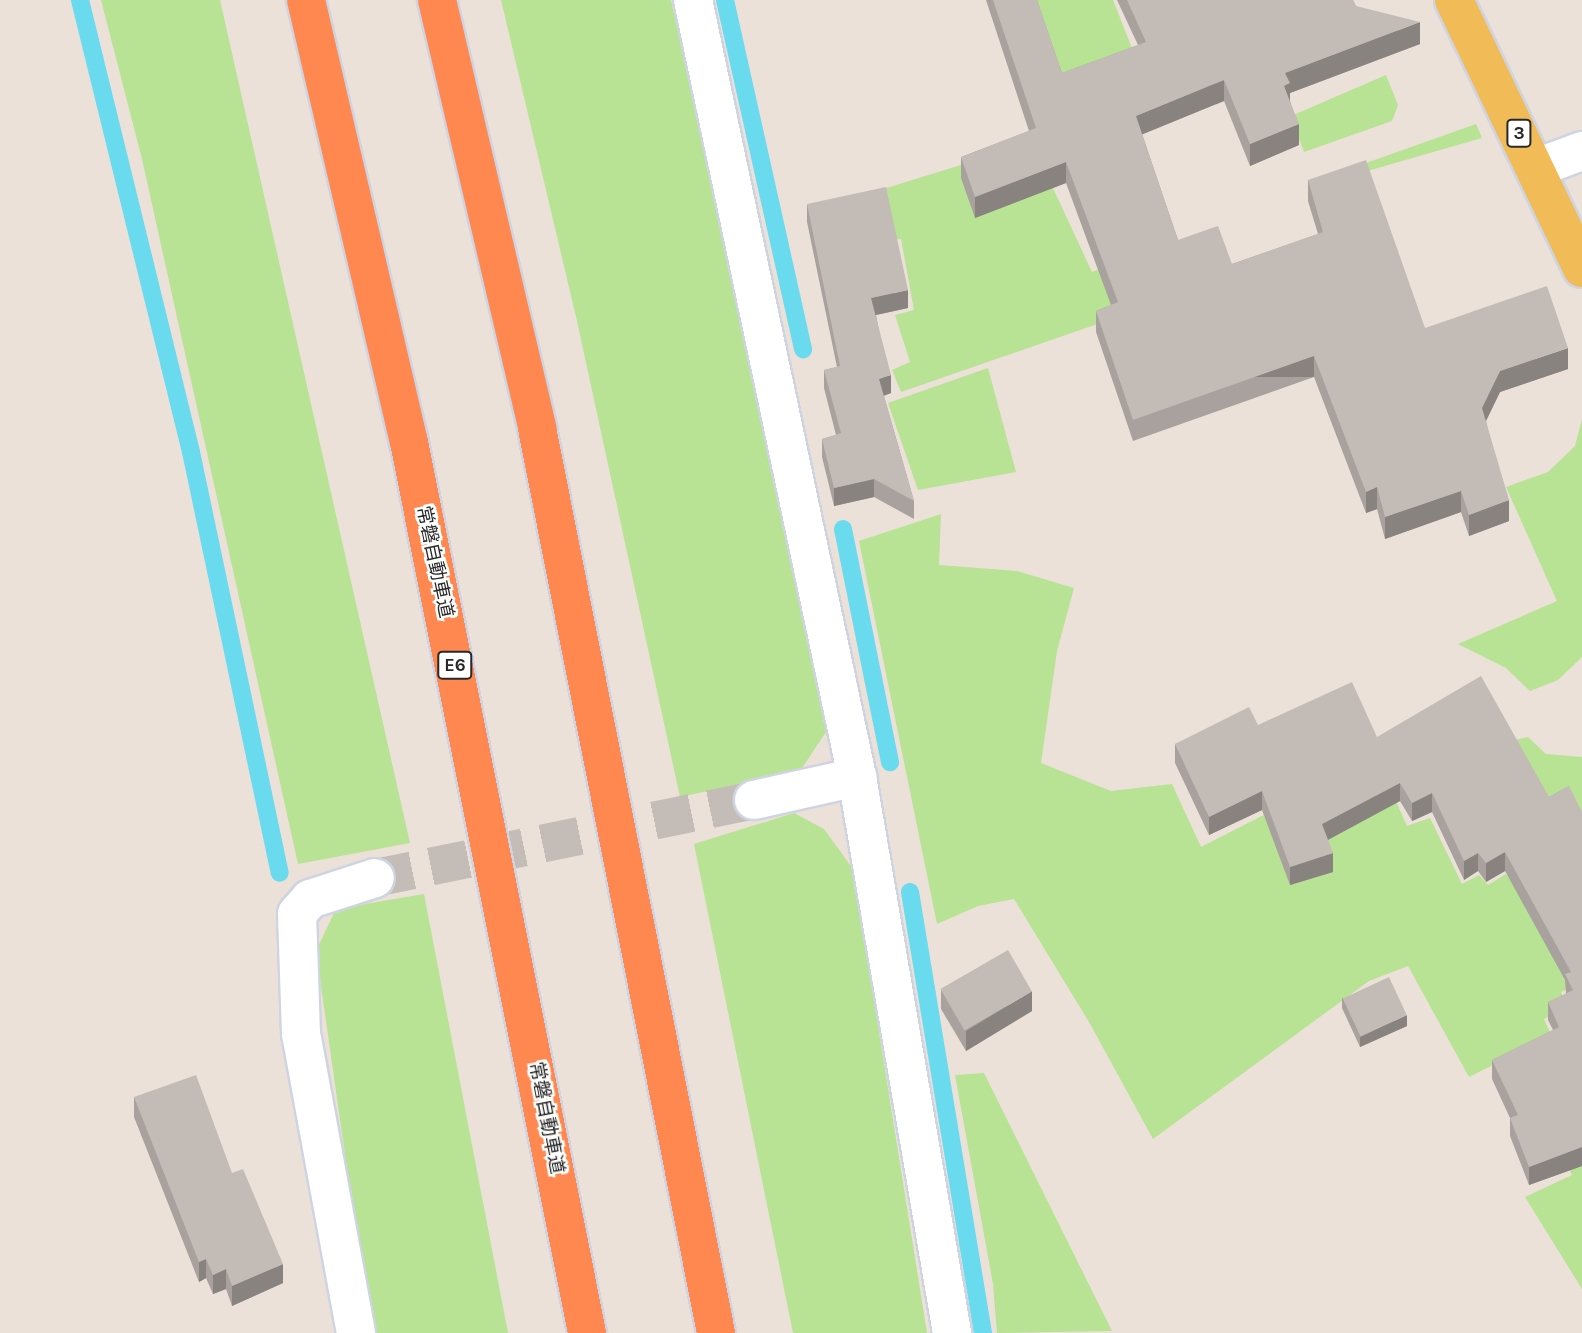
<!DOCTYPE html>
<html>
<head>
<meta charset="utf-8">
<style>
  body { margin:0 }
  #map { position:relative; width:1582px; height:1333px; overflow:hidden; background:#ebe1d9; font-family:Karla,"Noto Sans JP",sans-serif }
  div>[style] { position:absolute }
  .green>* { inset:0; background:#b8e294 }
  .stream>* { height:18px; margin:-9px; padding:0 9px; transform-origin:9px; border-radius:9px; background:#6adaef }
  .minor-tunnel>* { height:38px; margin-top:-19px; transform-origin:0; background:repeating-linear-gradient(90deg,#c4bcb6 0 38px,transparent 0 57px) }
  .roads { filter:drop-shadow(2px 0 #ced4e1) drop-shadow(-2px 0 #ced4e1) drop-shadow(0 2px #ced4e1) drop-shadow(0 -2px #ced4e1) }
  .minor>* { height:38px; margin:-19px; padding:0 19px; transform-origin:19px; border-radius:19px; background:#fff }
  .primary>* { height:38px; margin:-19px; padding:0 19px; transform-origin:19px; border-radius:19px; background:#f1bc57 }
  .motorway>* { height:38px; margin:-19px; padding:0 19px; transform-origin:19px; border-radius:19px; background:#ff8850 }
  .wall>* { inset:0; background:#a8a19d }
  .shaded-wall>* { inset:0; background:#88837f; transform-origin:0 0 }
  .building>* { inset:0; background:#c3bbb6; transform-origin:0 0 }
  span { translate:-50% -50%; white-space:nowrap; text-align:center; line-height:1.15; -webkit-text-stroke:5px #fff; paint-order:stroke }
  .shield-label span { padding:2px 5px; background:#fff; border:2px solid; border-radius:5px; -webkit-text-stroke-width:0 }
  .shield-label { font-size:18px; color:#282828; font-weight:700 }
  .street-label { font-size:19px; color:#282828 }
</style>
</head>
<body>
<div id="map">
  <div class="green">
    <i style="clip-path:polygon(101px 0,220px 0,410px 843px,298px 864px,142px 159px)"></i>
    <i style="clip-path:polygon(501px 0,671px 0,828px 729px,800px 771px,680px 797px,577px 321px)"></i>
    <i style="clip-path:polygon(1035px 0,1113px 0,1135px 56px,1064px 81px)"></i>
    <i style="clip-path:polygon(1386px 75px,1398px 105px,1392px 121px,1304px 152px,1291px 116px)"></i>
    <i style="clip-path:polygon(1476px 124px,1482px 138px,1336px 180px,1335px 174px)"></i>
    <i style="clip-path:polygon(1032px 143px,1092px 272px,1112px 264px,1155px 304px,901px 392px,892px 370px,910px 362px,895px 315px,914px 310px,901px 239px,890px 240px,880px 190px)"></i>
    <i style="clip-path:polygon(988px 368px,1016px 472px,918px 490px,888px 403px)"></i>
    <i style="clip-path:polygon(1582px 419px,1582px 657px,1558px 680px,1530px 691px,1506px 668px,1458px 644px,1557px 601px,1506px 487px,1548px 472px,1575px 446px)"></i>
    <i style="clip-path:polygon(941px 514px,939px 565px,1017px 571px,1074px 588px,1057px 651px,1041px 763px,1111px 791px,1172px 784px,1201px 847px,1328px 782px,1374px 752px,1407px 826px,1430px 818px,1462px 884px,1479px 875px,1488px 885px,1506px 874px,1582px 982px,1561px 992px,1568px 1007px,1544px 1019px,1582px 1101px,1582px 1289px,1525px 1197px,1572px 1175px,1519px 1052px,1469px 1077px,1408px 966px,1369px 981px,1153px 1139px,1089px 1022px,1014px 899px,978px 906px,937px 924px,859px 541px)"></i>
    <i style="clip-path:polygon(1528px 737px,1546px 754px,1582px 757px,1582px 824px,1540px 817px,1515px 740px)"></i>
    <i style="clip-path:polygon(794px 813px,824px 829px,853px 869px,927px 1333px,793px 1333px,694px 844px)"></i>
    <i style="clip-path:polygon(424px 894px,508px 1333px,375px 1333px,363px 1281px,316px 951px,336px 909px)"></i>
    <i style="clip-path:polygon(984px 1073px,1112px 1331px,997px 1333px,993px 1284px,955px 1075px)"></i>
  </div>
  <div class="stream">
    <i style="left:80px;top:0;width:465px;rotate:76.2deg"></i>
    <i style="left:191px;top:452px;width:430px;rotate:78.1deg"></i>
    <i style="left:725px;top:0;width:358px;rotate:77.4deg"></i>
    <i style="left:843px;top:529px;width:238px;rotate:78.6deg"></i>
    <i style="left:910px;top:892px;width:447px;rotate:80.6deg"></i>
  </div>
  <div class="minor-tunnel">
    <i style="left:375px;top:878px;width:387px;rotate:-11.6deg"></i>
  </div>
  <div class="roads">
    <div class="minor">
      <i style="left:693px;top:0;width:794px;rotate:78.08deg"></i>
      <i style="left:857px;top:777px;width:564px;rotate:80.3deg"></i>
      <i style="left:1536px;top:168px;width:49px;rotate:-20.3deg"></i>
      <i style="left:754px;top:800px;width:106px;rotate:-12.6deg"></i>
      <i style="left:356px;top:1333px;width:304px;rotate:-100.4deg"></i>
      <i style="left:301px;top:1034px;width:120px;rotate:-91.9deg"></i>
      <i style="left:297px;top:914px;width:20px;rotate:-49deg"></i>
      <i style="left:310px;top:899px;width:68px;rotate:-17.9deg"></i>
    </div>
    <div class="primary">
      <i style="left:1454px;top:0;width:297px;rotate:64.5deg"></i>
    </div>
    <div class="motorway">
      <i style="left:306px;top:0;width:454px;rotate:76.9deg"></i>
      <i style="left:409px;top:442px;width:909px;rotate:78.7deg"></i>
      <i style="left:437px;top:0;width:440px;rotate:76.8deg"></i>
      <i style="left:537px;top:428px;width:923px;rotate:78.81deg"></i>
    </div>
  </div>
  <div class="wall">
    <i style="clip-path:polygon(986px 0,1037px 0,1062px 73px,1138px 45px,1117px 0,1353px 0,1356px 6px,1420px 44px,1290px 93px,1290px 100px,1299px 145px,1250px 166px,1224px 101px,1142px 134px,1178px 240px,1232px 264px,1318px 234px,1308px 201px,1308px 180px,1425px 328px,1568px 369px,1500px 392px,1486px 421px,1509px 521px,1469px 536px,1461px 512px,1385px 539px,1377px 509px,1366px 513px,1314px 377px,1133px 441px,1096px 332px,1096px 311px,1111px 305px,1066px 183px,975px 218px,961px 178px,961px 157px,1029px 131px)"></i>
    <i style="clip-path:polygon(807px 204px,908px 308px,876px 315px,891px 393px,884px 396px,914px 501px,914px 519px,874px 497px,834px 506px,822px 457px,822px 439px,836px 435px,824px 388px,824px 370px,837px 367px,807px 222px)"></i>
    <i style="clip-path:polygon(1258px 725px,1377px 737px,1549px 797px,1569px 786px,1582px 1166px,1529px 1185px,1510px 1136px,1510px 1118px,1492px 1079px,1492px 1060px,1553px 1030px,1548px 1020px,1548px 1002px,1566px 994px,1565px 980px,1505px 871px,1486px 882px,1478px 871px,1464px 880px,1432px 812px,1412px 821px,1400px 801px,1328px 840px,1333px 872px,1290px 885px,1262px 810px,1209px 835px,1175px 763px,1175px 744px)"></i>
    <i style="clip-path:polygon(941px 989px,1032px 1011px,966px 1051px,941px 1009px)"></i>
    <i style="clip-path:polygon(1342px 998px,1407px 1026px,1360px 1047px,1342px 1008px)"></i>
    <i style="clip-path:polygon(134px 1097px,232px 1173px,283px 1283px,232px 1306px,226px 1289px,213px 1294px,206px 1278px,199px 1282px,134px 1117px)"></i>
  </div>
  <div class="shaded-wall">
    <i style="clip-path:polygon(1420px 22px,1420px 44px,1290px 93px,1290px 105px,1284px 86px,1285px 73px)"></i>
    <i style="clip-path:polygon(1224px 80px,1224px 101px,1136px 137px,1136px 116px)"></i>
    <i style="clip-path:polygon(1299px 124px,1299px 145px,1250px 166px,1250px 144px)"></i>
    <i style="clip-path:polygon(1066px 162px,1066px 183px,975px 218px,975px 197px)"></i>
    <i style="clip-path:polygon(908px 290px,908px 308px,871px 316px,871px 298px)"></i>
    <i style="clip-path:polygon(1568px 348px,1568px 369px,1500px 392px,1482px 429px,1482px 408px,1500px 371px)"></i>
    <i style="left:1314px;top:356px;width:21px;height:192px;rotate:90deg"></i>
    <i style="clip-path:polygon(891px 375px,891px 393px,879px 397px,879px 379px)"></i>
    <i style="clip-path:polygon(874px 479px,874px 497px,834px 506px,834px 488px)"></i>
    <i style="clip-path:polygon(1377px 487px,1377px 509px,1366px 513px,1366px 492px)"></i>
    <i style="clip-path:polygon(1461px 491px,1461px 512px,1385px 539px,1385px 517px)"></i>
    <i style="clip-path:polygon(1509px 500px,1509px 521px,1469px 536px,1469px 515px)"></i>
    <i style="clip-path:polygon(1400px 783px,1400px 801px,1322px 843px,1322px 824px)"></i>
    <i style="clip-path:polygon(1262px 791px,1262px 810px,1209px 835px,1209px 817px)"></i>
    <i style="clip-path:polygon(1432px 793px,1432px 812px,1412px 821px,1412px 803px)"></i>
    <i style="clip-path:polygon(1505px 852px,1505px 871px,1486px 882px,1486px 863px)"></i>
    <i style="clip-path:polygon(1333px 853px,1333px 872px,1290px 885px,1290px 867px)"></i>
    <i style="clip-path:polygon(1478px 853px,1478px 871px,1464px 880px,1464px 861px)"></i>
    <i style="clip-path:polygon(1032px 991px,1032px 1011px,966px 1051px,966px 1031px)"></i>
    <i style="clip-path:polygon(1407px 1015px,1407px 1026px,1360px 1047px,1360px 1037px)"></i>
    <i style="clip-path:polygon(1582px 1147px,1582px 1166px,1529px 1185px,1529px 1167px)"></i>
    <i style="clip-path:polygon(206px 1259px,206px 1278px,199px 1282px,199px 1262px)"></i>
    <i style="clip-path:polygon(283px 1264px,283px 1283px,232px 1306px,232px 1286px)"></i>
    <i style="clip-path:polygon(226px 1269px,226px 1289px,213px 1294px,213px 1275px)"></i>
  </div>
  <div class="building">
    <i style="clip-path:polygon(993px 0,1037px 0,1062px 73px,1146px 42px,1127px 0,1353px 0,1356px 6px,1420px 22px,1285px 73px,1290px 83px,1284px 86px,1299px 124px,1250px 144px,1224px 80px,1136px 116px,1178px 240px,1218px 226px,1232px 264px,1323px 232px,1308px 180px,1366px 160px,1425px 328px,1547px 286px,1568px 348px,1500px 371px,1482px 408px,1509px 500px,1469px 515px,1461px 491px,1385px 517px,1377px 487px,1366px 492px,1314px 356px,1133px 420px,1096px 311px,1118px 302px,1066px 162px,975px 197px,961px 157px,1036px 128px)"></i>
    <i style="clip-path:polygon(886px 187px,908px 290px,871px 298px,891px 375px,879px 379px,914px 501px,874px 479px,834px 488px,822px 439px,841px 433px,824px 370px,840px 366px,807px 204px)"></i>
    <i style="clip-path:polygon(1481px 676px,1549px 797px,1569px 786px,1581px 810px,1582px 810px,1582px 1147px,1529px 1167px,1510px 1118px,1518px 1115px,1492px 1060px,1559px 1027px,1548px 1002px,1573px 990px,1565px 974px,1571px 972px,1505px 852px,1486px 863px,1478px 853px,1464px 861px,1432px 793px,1412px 803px,1400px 783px,1322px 824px,1333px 853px,1290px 867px,1262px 791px,1209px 817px,1175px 744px,1249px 707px,1258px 725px,1352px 682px,1377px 737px)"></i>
    <i style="left:1008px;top:950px;width:48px;height:78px;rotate:60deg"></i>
    <i style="left:1389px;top:977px;width:42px;height:51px;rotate:65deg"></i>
    <i style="clip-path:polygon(196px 1075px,232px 1173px,243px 1169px,283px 1264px,232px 1286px,226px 1269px,213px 1275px,206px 1259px,199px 1262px,134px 1097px)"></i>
  </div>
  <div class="shield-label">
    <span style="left:1519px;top:133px">3</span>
    <span style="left:455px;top:665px">E6</span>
  </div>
  <div class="street-label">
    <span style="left:434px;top:562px;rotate:78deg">常磐自動車道</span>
    <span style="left:546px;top:1118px;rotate:79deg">常磐自動車道</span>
  </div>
</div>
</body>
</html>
